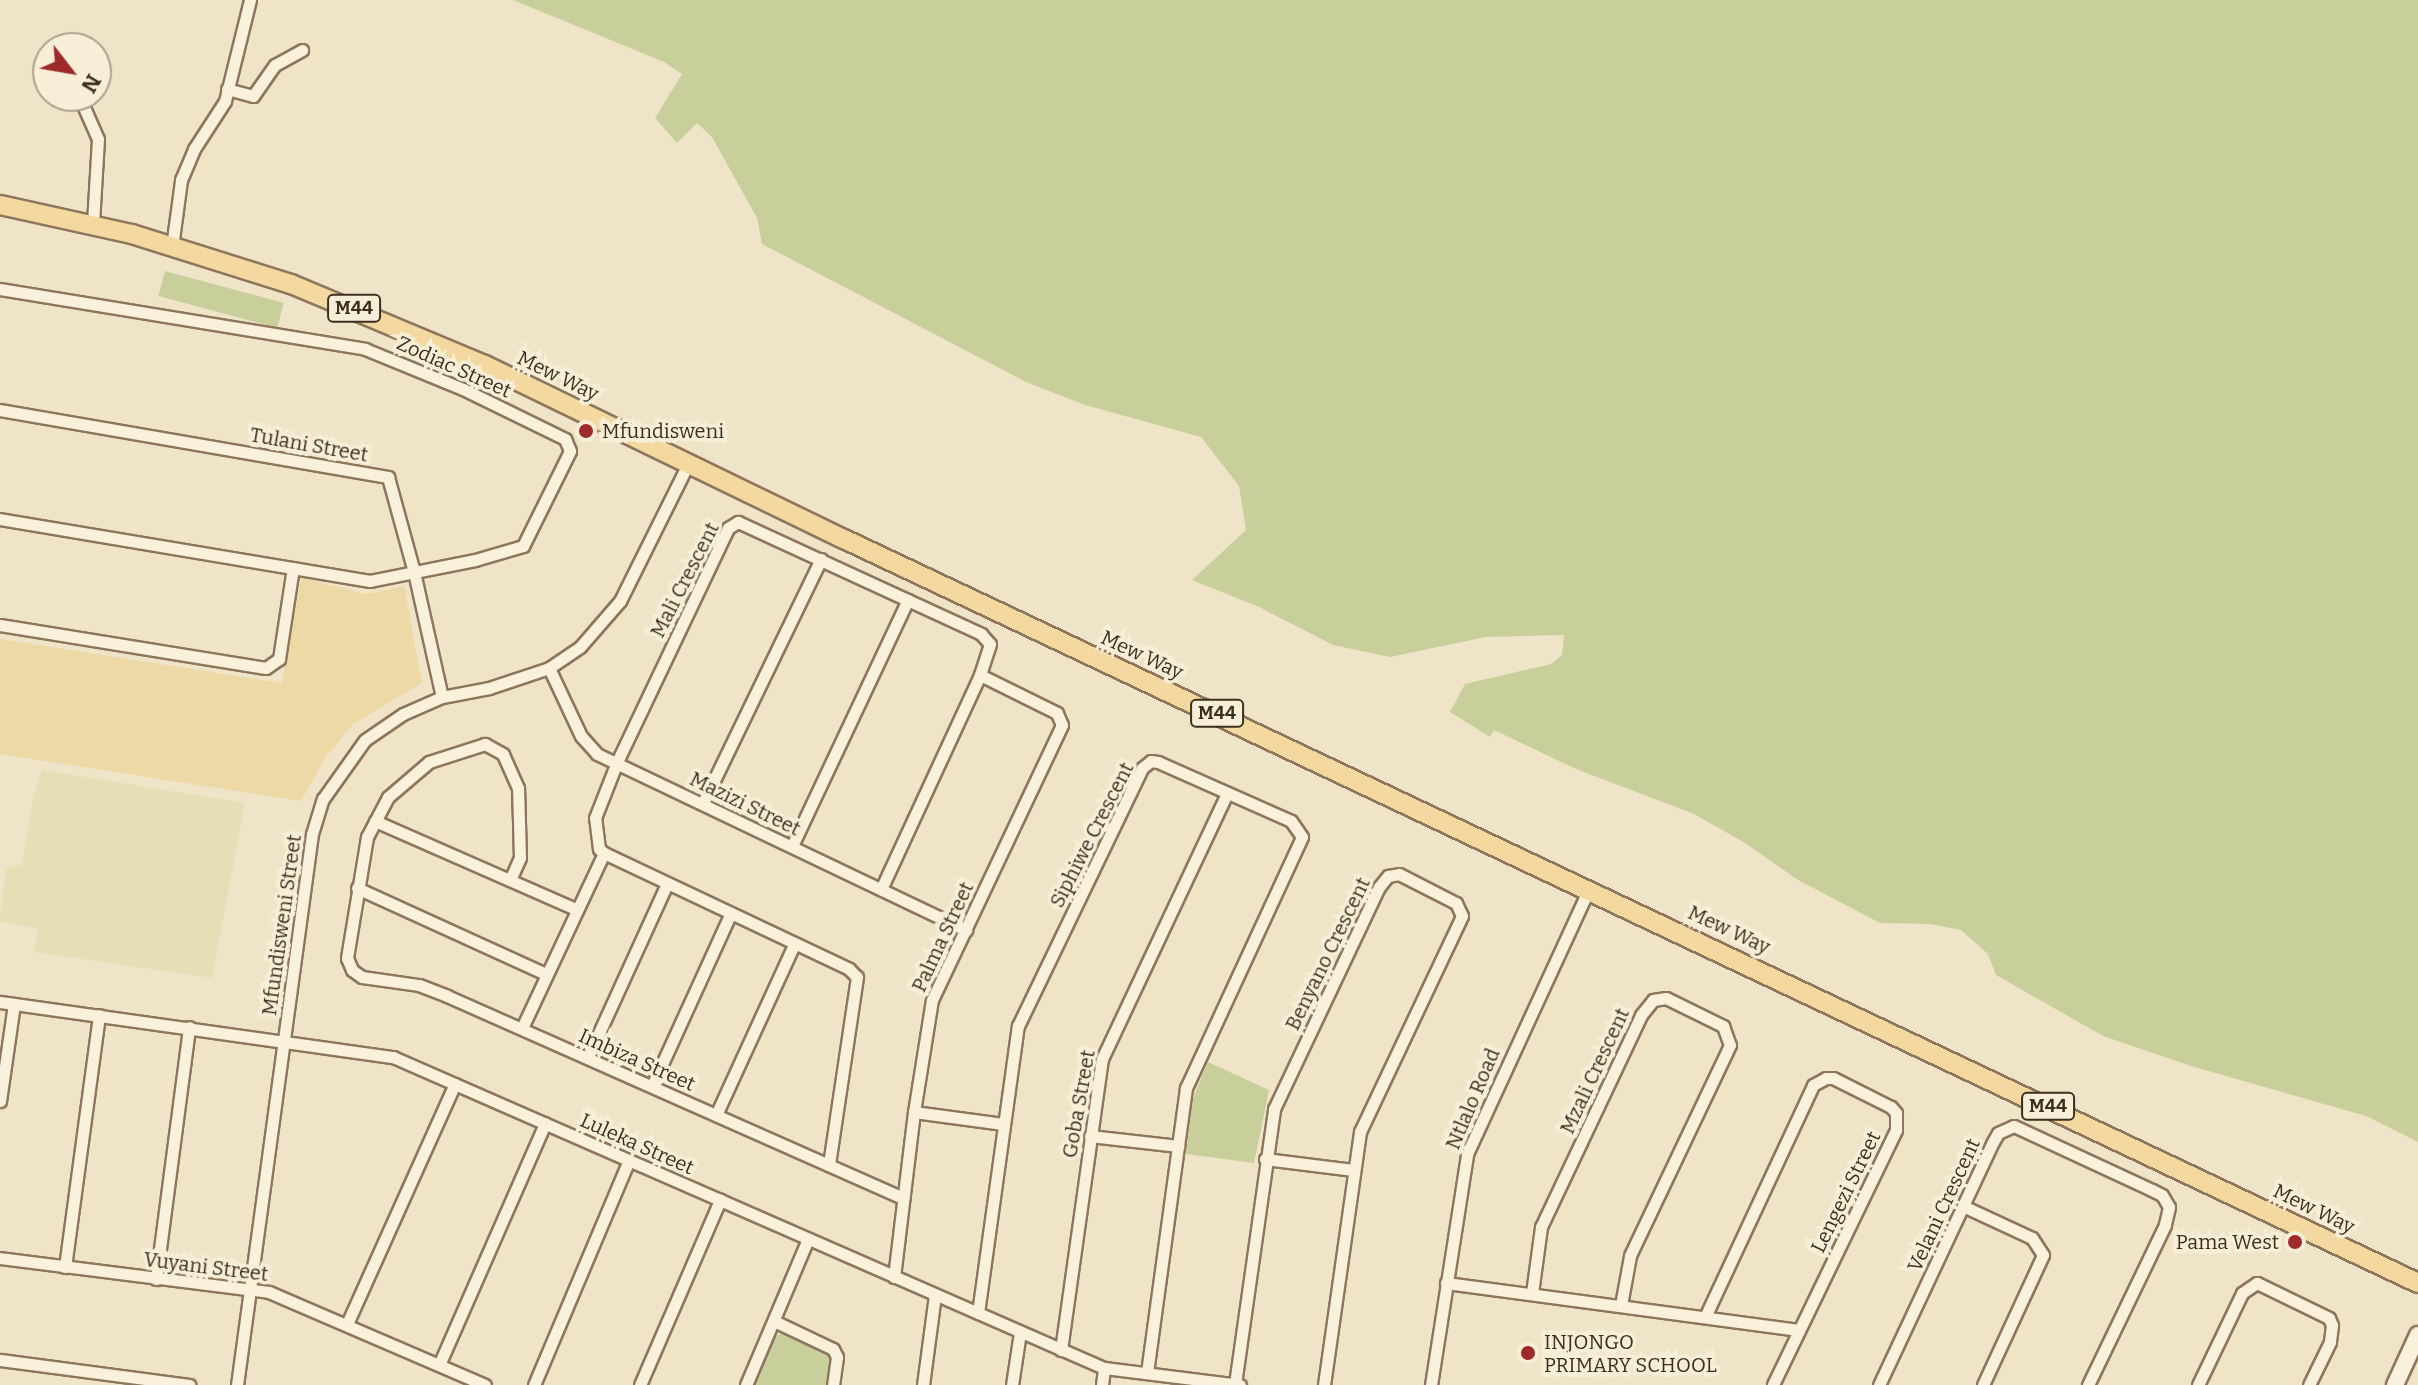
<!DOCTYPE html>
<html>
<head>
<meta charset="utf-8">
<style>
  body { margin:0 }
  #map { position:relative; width:2418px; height:1385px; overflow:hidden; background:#f0e4c8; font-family:Bitter,serif }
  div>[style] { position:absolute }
  .farmland>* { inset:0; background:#e6deb5 }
  .green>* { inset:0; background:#c9cf9b; transform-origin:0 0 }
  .sand>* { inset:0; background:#ecd9a5 }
  .roads { filter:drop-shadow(2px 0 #8d765c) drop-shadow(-2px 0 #8d765c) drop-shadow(0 2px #8d765c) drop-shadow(0 -2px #8d765c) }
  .street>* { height:11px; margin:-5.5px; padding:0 5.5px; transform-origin:5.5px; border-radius:5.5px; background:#faf1dc }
  .secondary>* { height:16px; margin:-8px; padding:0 8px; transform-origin:8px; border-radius:8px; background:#faf1dc }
  .primary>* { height:18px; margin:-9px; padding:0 9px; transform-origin:9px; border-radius:9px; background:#f3d9a0 }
  .dots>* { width:22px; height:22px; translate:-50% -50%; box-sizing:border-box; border:4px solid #f7eed8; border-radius:50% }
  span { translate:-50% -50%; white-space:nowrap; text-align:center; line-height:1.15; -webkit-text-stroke:7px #f7eed8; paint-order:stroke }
  .shield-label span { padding:2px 6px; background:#f7eed8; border:2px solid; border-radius:6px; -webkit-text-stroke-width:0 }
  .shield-label { font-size:18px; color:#3d2e20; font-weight:700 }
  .street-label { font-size:20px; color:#3d2e20 }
  .poi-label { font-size:20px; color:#3d2e20 }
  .left { translate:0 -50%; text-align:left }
  .right { translate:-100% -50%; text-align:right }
  .north { position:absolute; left:32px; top:32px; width:80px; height:80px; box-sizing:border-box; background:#f7eed8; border:2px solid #ada18e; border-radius:50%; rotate:121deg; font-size:22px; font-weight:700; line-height:32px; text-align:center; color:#3d2e20 }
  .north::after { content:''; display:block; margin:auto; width:28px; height:36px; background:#9e2a2b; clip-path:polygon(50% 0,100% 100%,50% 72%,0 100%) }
</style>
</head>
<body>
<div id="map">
  <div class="farmland">
    <i style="clip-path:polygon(42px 770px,245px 803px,212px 978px,34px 952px,38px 929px,0 921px,6px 869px,22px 864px,34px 794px)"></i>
  </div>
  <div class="green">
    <i style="clip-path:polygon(513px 0,2418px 0,2418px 1142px,2366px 1116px,2191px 1066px,2103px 1036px,1996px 975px,1988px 954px,1961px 930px,1930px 924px,1880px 923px,1798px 880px,1745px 843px,1694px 814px,1576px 769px,1494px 730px,1490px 737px,1450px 712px,1465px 684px,1551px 664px,1562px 655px,1564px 635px,1486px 637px,1390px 657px,1333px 645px,1259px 607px,1192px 580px,1246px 530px,1239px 486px,1201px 437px,1085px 405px,1026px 382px,762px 244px,757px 218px,712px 137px,697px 123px,677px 143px,655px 118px,682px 74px,664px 62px)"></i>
    <i style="left:165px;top:271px;width:123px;height:26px;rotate:15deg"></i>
    <i style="clip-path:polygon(1208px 1062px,1269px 1090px,1254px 1163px,1186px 1154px,1193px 1098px)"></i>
    <i style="clip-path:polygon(785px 1332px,829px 1351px,832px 1357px,828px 1385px,751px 1385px,772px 1338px)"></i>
  </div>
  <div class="sand">
    <i style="clip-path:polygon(301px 578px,367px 594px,404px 586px,422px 683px,353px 724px,325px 758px,301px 801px,0 754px,0 639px,282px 683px)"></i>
  </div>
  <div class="roads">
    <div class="street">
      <i style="left:227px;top:89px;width:27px;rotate:15deg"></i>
      <i style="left:253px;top:96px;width:38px;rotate:-55deg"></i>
      <i style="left:275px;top:65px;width:31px;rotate:-29deg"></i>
      <i style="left:79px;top:96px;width:47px;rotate:66.2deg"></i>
      <i style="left:98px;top:139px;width:85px;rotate:93.4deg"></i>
      <i style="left:172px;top:247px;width:68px;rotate:-82.3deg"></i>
      <i style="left:181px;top:180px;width:34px;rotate:-67deg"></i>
      <i style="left:194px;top:149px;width:57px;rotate:-57.1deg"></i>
      <i style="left:225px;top:101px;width:104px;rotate:-76.1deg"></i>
      <i style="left:0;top:289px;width:370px;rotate:9.3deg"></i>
      <i style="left:365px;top:349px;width:106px;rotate:22.2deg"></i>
      <i style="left:463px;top:389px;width:114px;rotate:26.1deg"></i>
      <i style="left:565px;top:439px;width:13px;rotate:67deg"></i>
      <i style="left:570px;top:451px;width:106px;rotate:116.3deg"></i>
      <i style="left:523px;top:546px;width:50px;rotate:163.7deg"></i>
      <i style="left:475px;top:560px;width:107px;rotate:168.7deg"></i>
      <i style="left:370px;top:581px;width:375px;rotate:-170.5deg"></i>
      <i style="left:0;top:410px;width:394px;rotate:9.8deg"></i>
      <i style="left:388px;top:477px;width:98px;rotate:74.7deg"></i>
      <i style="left:414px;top:572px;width:128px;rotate:77.4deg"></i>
      <i style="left:0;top:625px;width:269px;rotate:9.2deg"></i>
      <i style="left:266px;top:668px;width:16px;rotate:-35deg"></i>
      <i style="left:279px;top:659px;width:92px;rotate:-81.3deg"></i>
      <i style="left:549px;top:668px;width:75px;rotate:64.8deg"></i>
      <i style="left:581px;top:736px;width:24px;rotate:48deg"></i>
      <i style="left:597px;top:754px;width:409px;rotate:25.5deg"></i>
      <i style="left:703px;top:803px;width:271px;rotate:-64.2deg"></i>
      <i style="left:375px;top:821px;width:219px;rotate:23.7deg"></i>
      <i style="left:792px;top:846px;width:272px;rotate:-64.8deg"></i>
      <i style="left:604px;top:853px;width:6px;rotate:-141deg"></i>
      <i style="left:599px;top:849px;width:31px;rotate:-97deg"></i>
      <i style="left:595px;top:818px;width:60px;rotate:-68.6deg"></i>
      <i style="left:617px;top:762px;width:259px;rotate:-64.6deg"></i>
      <i style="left:728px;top:528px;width:12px;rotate:-31deg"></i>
      <i style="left:738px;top:522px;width:268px;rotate:24.7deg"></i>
      <i style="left:981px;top:634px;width:13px;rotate:48deg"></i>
      <i style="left:990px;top:644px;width:33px;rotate:108deg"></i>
      <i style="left:980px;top:675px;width:236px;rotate:114.8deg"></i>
      <i style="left:604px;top:853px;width:271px;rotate:25.3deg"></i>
      <i style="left:849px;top:969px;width:11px;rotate:45deg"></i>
      <i style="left:857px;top:977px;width:190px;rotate:98.5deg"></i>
      <i style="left:510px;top:880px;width:24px;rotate:-66deg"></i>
      <i style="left:520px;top:858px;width:70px;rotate:-91.6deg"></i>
      <i style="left:518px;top:788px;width:37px;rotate:-114deg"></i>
      <i style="left:503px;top:754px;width:21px;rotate:-151deg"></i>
      <i style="left:485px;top:744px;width:59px;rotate:162.2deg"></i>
      <i style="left:429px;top:762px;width:54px;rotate:139.5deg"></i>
      <i style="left:388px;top:797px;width:45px;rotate:117.7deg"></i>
      <i style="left:367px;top:837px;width:123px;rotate:99.4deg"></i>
      <i style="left:347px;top:958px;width:13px;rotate:67deg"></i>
      <i style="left:352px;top:970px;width:12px;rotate:35deg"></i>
      <i style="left:362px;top:977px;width:58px;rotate:8deg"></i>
      <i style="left:419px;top:985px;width:30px;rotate:21deg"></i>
      <i style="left:447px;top:996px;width:499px;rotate:23.9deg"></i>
      <i style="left:357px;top:888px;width:208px;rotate:24.5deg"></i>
      <i style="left:0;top:1002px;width:397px;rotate:8deg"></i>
      <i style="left:393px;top:1057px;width:776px;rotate:23.63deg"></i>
      <i style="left:1104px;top:1368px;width:137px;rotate:7.1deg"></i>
      <i style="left:522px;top:1028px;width:193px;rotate:-64.9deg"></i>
      <i style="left:588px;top:1057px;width:190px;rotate:-65.5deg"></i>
      <i style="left:652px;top:1086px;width:188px;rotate:-65.5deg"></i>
      <i style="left:0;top:1101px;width:98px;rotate:-81.8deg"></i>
      <i style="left:914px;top:1112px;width:90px;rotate:7.7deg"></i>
      <i style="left:716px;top:1115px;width:187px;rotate:-65.4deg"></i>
      <i style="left:1090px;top:1136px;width:89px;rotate:6.5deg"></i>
      <i style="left:1265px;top:1159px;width:89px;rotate:7.1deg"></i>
      <i style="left:1963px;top:1206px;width:76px;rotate:24.9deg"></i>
      <i style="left:2032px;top:1238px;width:20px;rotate:57deg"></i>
      <i style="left:2043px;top:1255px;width:143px;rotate:114.8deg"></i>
      <i style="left:0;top:1258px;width:271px;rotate:7.2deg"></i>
      <i style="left:269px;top:1292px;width:235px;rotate:23.3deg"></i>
      <i style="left:65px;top:1267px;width:254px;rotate:-82.3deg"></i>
      <i style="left:894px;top:1277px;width:166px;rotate:-83.1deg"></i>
      <i style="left:914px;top:1112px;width:113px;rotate:-80.9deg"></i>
      <i style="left:932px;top:1000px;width:304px;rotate:-64.7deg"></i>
      <i style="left:1062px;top:725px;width:13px;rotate:-113deg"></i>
      <i style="left:1057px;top:713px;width:86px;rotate:-153.7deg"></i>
      <i style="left:156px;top:1279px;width:254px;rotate:-82.5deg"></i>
      <i style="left:1446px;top:1283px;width:356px;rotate:7.6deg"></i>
      <i style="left:1532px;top:1293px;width:67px;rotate:-82.2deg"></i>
      <i style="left:1541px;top:1227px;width:234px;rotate:-64.7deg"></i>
      <i style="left:1641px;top:1015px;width:19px;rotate:-51deg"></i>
      <i style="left:1653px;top:1000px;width:13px;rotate:-9deg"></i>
      <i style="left:1666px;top:998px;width:64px;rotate:26.2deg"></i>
      <i style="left:1723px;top:1026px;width:20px;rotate:70deg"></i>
      <i style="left:1730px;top:1045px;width:233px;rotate:115.4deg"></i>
      <i style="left:1630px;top:1256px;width:50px;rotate:100.4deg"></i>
      <i style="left:978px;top:1313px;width:290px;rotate:-82.1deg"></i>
      <i style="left:1018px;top:1026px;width:286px;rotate:-64.3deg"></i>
      <i style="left:1142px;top:768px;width:11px;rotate:-38deg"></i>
      <i style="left:1151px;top:761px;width:7px;rotate:8deg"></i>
      <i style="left:1158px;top:762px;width:145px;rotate:23.9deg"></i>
      <i style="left:1291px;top:821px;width:19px;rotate:55deg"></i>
      <i style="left:1302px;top:837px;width:277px;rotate:114.8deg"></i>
      <i style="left:1186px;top:1088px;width:287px;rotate:97.8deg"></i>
      <i style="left:1705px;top:1317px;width:256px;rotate:-65deg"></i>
      <i style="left:1813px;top:1085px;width:15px;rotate:-28deg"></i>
      <i style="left:1826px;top:1078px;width:7px"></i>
      <i style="left:1833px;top:1078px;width:65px;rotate:26.6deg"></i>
      <i style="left:1891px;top:1107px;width:8px;rotate:50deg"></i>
      <i style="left:1896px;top:1113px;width:17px;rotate:90deg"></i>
      <i style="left:1896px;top:1130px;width:283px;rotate:115.8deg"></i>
      <i style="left:774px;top:1321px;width:65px;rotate:25.4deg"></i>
      <i style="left:833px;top:1349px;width:9px;rotate:63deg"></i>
      <i style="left:837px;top:1357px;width:28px;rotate:98deg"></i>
      <i style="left:347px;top:1324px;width:263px;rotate:-65.8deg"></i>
      <i style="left:1061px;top:1350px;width:294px;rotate:-82deg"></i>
      <i style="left:1102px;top:1059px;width:294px;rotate:-64.8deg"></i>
      <i style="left:0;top:1360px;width:191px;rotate:7.5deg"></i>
      <i style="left:439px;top:1365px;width:264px;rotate:-66.3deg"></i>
      <i style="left:1235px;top:1384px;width:278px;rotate:-81.9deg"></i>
      <i style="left:1274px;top:1109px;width:246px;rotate:-64.7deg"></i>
      <i style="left:1379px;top:887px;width:14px;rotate:-51deg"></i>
      <i style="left:1388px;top:876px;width:11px;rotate:-10deg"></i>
      <i style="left:1399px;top:874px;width:64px;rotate:27deg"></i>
      <i style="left:1456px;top:903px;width:14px;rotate:65deg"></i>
      <i style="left:1462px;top:916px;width:239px;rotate:115.3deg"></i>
      <i style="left:1360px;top:1132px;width:256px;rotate:98.1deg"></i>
      <i style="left:237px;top:1385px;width:556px;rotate:-82.25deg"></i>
      <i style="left:312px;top:834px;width:37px;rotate:-73deg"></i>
      <i style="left:323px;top:799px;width:72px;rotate:-54.6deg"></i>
      <i style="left:365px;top:740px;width:46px;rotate:-34.4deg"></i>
      <i style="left:403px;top:714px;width:43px;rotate:-23.6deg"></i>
      <i style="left:442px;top:697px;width:48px;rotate:-10.8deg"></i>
      <i style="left:489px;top:688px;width:63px;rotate:-18.4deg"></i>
      <i style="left:549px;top:668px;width:37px;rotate:-34deg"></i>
      <i style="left:580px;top:647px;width:61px;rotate:-49deg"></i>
      <i style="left:620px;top:601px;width:153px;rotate:-63.6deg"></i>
      <i style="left:534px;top:1385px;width:244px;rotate:-67.1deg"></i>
      <i style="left:640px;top:1385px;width:202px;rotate:-66.6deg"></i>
      <i style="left:746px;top:1385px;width:159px;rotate:-67deg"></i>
      <i style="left:923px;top:1385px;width:91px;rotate:-82.4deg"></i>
      <i style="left:1012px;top:1385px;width:54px;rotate:-81.4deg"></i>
      <i style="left:1102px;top:1385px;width:17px;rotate:-83deg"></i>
      <i style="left:1431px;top:1385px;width:234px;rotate:-81.1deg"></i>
      <i style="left:1467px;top:1154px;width:292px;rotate:-65.3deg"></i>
      <i style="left:1879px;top:1385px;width:268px;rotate:-64.9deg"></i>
      <i style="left:1993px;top:1142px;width:10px;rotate:-61deg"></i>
      <i style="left:1998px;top:1133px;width:17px;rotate:-24deg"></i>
      <i style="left:2014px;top:1126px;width:152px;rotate:24.9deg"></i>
      <i style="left:2152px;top:1190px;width:11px;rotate:27deg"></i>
      <i style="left:2162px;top:1195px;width:14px;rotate:60deg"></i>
      <i style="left:2169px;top:1207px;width:18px;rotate:103deg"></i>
      <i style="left:2165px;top:1225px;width:178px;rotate:115.7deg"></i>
      <i style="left:2198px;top:1385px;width:102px;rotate:-64.4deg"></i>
      <i style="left:2242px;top:1293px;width:18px;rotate:-34deg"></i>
      <i style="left:2257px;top:1283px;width:80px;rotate:25.9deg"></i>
      <i style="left:2329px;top:1318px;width:8px;rotate:67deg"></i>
      <i style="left:2332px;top:1325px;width:17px;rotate:97deg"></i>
      <i style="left:2330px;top:1342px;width:48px;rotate:116deg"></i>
    </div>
    <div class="secondary">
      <i style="left:2395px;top:1385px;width:55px;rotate:-65.3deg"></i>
    </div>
    <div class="primary">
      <i style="left:0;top:205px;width:135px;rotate:12.4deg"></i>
      <i style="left:132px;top:234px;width:167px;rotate:17.5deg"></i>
      <i style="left:291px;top:284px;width:210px;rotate:22.7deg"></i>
      <i style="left:485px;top:365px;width:399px;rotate:25.9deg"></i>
      <i style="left:844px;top:539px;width:1741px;rotate:25.3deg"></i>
    </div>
  </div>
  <div class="dots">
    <i style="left:586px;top:431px;background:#9e2a2b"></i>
    <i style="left:2295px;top:1242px;background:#9e2a2b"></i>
    <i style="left:1528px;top:1353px;background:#9e2a2b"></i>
  </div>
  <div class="shield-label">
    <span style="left:354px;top:308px">M44</span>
    <span style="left:1217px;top:713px">M44</span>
    <span style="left:2048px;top:1106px">M44</span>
  </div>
  <div class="street-label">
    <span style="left:454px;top:367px;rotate:24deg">Zodiac Street</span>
    <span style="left:558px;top:376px;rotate:26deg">Mew Way</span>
    <span style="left:309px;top:445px;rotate:10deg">Tulani Street</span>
    <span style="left:685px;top:580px;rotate:-63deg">Mali Crescent</span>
    <span style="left:1142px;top:655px;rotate:25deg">Mew Way</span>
    <span style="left:745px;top:804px;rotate:26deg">Mazizi Street</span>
    <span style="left:1092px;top:835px;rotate:-63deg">Siphiwe Crescent</span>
    <span style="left:282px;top:925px;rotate:-82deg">Mfundisweni Street</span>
    <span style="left:1729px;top:930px;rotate:25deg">Mew Way</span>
    <span style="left:943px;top:937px;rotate:-65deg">Palma Street</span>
    <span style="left:1328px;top:954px;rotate:-64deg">Benyano Crescent</span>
    <span style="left:637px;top:1060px;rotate:24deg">Imbiza Street</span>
    <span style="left:1595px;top:1071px;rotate:-65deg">Mzali Crescent</span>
    <span style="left:1473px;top:1099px;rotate:-67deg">Ntlalo Road</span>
    <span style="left:1079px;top:1104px;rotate:-80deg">Goba Street</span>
    <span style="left:637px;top:1144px;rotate:24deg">Luleka Street</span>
    <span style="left:1846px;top:1192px;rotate:-64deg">Lengezi Street</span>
    <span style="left:1944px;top:1205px;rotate:-65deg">Velani Crescent</span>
    <span style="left:2314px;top:1209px;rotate:26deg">Mew Way</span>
    <span style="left:206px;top:1267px;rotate:7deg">Vuyani Street</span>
  </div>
  <div class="poi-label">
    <span class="left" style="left:602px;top:431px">Mfundisweni</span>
    <span class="right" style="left:2279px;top:1242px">Pama West</span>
    <span class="left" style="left:1544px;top:1354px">INJONGO<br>PRIMARY SCHOOL</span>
  </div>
  <div class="north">N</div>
</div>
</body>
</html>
